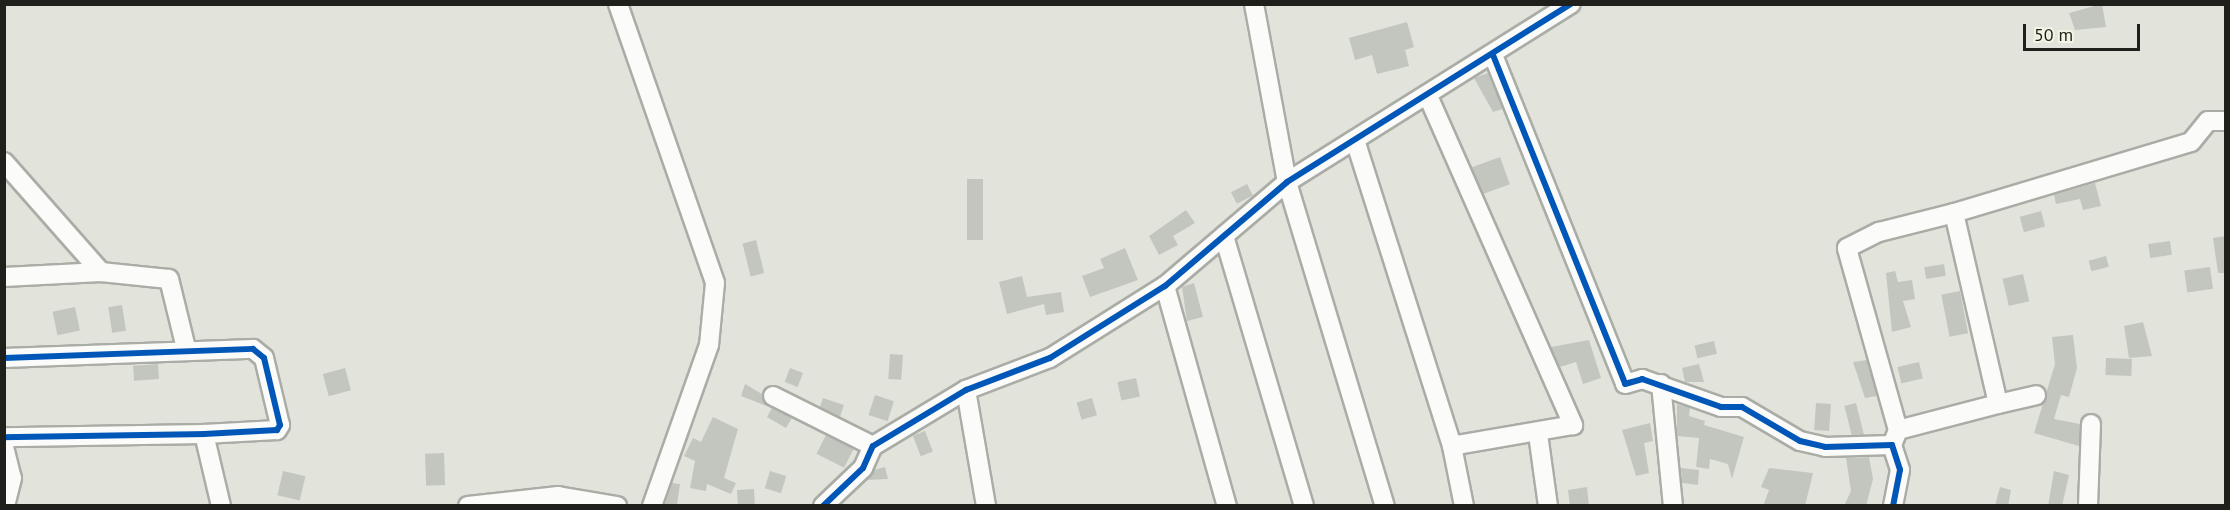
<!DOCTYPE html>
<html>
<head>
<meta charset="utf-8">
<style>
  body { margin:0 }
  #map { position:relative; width:2230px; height:510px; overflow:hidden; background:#e2e4dc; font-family:"PT Sans",sans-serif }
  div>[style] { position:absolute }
  .building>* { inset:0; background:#c3c6bf; transform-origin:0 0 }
  .roads { filter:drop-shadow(2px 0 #aaaca6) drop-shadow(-2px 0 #aaaca6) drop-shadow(0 2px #aaaca6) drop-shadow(0 -2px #aaaca6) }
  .street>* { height:18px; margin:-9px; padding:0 9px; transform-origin:9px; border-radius:9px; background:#fbfbfa }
  .cycleway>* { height:6px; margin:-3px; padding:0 3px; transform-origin:3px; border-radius:3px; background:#0057b8 }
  span { translate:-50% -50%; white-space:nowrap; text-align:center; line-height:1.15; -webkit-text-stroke:4.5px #f1f5e5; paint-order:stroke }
  .frame { position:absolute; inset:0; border:6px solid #1f201b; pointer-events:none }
  .scale { position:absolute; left:2023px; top:24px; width:117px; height:27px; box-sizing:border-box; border:3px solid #1f201b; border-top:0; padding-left:8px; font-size:18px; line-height:21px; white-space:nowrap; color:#1f201b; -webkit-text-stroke:4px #f1f5e5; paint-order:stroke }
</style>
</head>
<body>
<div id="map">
  <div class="building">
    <i style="clip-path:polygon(2102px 4px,2106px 27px,2075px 30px,2069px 13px)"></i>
    <i style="clip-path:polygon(1407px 22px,1414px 47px,1405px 50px,1409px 66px,1377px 74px,1372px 55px,1355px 60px,1349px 38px)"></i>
    <i style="clip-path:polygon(1488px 73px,1503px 109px,1493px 112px,1474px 78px)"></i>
    <i style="left:1500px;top:157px;width:29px;height:30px;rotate:70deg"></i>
    <i style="left:967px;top:179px;width:16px;height:61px"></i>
    <i style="clip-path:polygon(2095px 183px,2101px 206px,2083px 210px,2080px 199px,2056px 204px,2054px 195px)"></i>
    <i style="left:1247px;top:184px;width:13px;height:18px;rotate:63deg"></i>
    <i style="clip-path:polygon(1186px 210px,1195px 223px,1173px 236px,1178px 245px,1159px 255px,1149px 236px)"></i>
    <i style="left:2041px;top:211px;width:16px;height:22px;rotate:75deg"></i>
    <i style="clip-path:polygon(2226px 236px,2226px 273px,2218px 273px,2213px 238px)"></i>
    <i style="left:756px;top:240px;width:34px;height:14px;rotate:76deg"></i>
    <i style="left:2170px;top:241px;width:14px;height:22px;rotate:82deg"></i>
    <i style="clip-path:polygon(1125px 248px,1138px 280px,1090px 297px,1082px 276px,1104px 268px,1100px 259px)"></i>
    <i style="left:2106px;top:256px;width:11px;height:18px;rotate:75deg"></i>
    <i style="left:1944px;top:264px;width:12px;height:20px;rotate:81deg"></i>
    <i style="left:2210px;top:267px;width:22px;height:26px;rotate:82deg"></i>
    <i style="clip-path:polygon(1895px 271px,1898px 282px,1912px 280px,1915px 299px,1903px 301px,1911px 327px,1892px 332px,1886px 273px)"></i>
    <i style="left:2023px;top:274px;width:28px;height:21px;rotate:77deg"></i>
    <i style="clip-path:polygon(1022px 276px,1027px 297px,1061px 292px,1064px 312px,1046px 315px,1044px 304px,1007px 314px,999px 282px)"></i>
    <i style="clip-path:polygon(1194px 283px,1203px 317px,1187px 321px,1182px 287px)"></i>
    <i style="left:1960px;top:291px;width:43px;height:19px;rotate:79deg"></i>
    <i style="left:122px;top:305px;width:26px;height:14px;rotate:81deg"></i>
    <i style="left:75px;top:307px;width:24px;height:23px;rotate:78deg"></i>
    <i style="clip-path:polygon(2143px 322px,2152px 356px,2129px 358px,2124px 326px)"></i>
    <i style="clip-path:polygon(2073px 335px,2077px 368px,2069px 397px,2061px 395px,2054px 419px,2080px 424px,2079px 446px,2034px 433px,2055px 364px,2052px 337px)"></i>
    <i style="clip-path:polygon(1589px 340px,1601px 378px,1583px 384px,1576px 362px,1560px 367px,1551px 347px)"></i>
    <i style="left:1714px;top:341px;width:13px;height:20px;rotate:77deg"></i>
    <i style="left:890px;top:354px;width:13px;height:25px;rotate:4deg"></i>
    <i style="left:2106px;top:358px;width:26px;height:17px;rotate:2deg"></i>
    <i style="clip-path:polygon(1867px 360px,1877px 396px,1865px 398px,1853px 362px)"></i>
    <i style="left:1919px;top:362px;width:17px;height:22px;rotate:77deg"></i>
    <i style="left:158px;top:364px;width:15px;height:25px;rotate:86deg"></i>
    <i style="clip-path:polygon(1699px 364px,1704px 382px,1685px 382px,1682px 368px)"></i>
    <i style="left:345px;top:368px;width:23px;height:23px;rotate:75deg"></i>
    <i style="left:790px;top:368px;width:14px;height:15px;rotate:21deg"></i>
    <i style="left:1136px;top:378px;width:19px;height:19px;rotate:78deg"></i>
    <i style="clip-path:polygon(745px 384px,762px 394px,767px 406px,792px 418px,786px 428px,767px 417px,772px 408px,741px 396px)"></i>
    <i style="left:875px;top:395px;width:20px;height:21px;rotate:18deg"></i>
    <i style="clip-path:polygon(823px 398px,844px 405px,840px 417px,820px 407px)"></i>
    <i style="left:1092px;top:398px;width:18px;height:16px;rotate:74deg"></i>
    <i style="left:1816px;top:403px;width:15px;height:27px;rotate:4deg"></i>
    <i style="left:1856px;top:403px;width:33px;height:12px;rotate:76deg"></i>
    <i style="clip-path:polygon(1677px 404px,1690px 408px,1689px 416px,1705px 421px,1704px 425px,1744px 437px,1732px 479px,1728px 464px,1710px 459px,1709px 469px,1696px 467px,1699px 438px,1677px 436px)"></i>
    <i style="clip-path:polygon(713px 417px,738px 429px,724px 478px,736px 483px,731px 494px,707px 484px,706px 491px,690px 488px,695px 461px,684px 456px,693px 438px,701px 442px)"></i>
    <i style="clip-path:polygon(1650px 423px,1653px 441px,1644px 443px,1649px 473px,1636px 476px,1622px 430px)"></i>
    <i style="left:925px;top:431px;width:22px;height:13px;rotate:69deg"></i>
    <i style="left:826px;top:435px;width:31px;height:21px;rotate:27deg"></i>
    <i style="left:444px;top:453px;width:32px;height:19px;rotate:88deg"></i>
    <i style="clip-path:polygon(1869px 457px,1873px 479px,1866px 506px,1844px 506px,1851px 491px,1846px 458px)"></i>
    <i style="clip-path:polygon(885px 467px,888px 479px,866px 480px,874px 470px)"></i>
    <i style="clip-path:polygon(1681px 468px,1699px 470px,1698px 485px,1682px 483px)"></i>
    <i style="clip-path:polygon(1769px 468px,1813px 473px,1805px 506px,1763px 506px,1769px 490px,1761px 487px)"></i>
    <i style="left:283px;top:471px;width:23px;height:25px;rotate:13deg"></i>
    <i style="left:770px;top:471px;width:17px;height:18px;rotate:17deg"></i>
    <i style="clip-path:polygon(2054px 471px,2069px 475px,2062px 506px,2048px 506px)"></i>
    <i style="clip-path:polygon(672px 483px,680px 484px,677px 505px,665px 504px)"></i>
    <i style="clip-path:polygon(1587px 487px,1589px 506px,1570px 506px,1568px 490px)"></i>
    <i style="clip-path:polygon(2000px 487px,2011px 490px,2008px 506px,1995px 506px)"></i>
    <i style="left:754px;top:489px;width:17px;height:17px;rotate:87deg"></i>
  </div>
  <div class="roads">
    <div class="street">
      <i style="left:618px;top:4px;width:295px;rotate:70.8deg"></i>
      <i style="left:715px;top:283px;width:62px;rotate:95.5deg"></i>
      <i style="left:709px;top:345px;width:171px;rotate:109.5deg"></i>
      <i style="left:1254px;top:4px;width:181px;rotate:79.5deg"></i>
      <i style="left:1287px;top:182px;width:338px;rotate:73.2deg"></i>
      <i style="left:1493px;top:55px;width:354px;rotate:68.1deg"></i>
      <i style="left:1625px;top:384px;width:18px;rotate:-16deg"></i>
      <i style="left:1642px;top:379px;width:84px;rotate:19.5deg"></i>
      <i style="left:1721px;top:407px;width:21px"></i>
      <i style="left:1742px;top:407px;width:67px;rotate:30.4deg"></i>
      <i style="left:1800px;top:441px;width:26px;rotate:13deg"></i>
      <i style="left:1825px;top:447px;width:67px;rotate:-1.7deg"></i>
      <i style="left:1892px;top:445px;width:26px;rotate:72deg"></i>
      <i style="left:1900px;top:470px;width:37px;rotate:101deg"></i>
      <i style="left:1428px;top:96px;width:360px;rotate:66.2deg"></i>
      <i style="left:1573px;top:425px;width:123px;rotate:170.2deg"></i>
      <i style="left:1355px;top:140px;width:321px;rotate:72.4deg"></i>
      <i style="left:1452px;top:446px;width:61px;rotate:78.7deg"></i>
      <i style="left:4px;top:162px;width:147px;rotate:48.6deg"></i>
      <i style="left:1954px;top:213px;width:247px;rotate:-16.7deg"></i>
      <i style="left:2191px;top:142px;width:27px;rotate:-51deg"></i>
      <i style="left:2208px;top:121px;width:18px"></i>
      <i style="left:1224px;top:236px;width:282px;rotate:73.5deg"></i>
      <i style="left:4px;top:277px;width:97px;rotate:-3deg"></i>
      <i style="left:101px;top:272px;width:68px;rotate:5.9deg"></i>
      <i style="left:169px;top:279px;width:71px;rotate:76.2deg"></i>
      <i style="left:1165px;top:286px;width:229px;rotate:74.3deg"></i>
      <i style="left:4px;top:358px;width:249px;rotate:-2.1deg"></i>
      <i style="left:253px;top:349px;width:14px;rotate:39deg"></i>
      <i style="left:264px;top:358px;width:69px;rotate:76.6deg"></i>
      <i style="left:280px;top:425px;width:6px;rotate:121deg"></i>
      <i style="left:277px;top:430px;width:73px;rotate:176.9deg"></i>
      <i style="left:204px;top:434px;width:200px;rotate:179.1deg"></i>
      <i style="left:1661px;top:384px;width:123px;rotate:84.4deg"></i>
      <i style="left:966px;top:390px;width:118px;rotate:80.2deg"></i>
      <i style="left:773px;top:396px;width:112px;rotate:26.6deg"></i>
      <i style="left:1898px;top:430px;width:103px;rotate:-14.6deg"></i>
      <i style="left:204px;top:434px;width:74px;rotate:76.7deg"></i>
      <i style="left:1538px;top:434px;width:73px;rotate:82.1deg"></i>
      <i style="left:1892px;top:445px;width:16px;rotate:-68deg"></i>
      <i style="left:1898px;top:430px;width:189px;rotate:-105.7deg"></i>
      <i style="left:1847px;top:248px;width:36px;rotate:-27deg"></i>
      <i style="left:1879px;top:232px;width:77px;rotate:-14.2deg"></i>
      <i style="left:1954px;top:213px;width:196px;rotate:77deg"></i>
      <i style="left:1998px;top:404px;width:39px;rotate:-13deg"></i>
      <i style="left:4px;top:447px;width:32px;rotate:76deg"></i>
      <i style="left:12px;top:478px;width:29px;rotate:104deg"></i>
      <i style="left:468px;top:506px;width:91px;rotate:-6.3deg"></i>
      <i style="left:558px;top:496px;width:60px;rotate:9.6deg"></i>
      <i style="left:823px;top:506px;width:55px;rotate:-43.5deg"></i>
      <i style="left:863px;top:468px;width:24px;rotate:-66deg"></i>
      <i style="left:873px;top:446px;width:109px;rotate:-31.1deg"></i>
      <i style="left:966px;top:390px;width:90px;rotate:-20.9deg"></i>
      <i style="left:1050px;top:358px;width:136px;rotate:-32.1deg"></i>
      <i style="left:1165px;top:286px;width:160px;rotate:-40.4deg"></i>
      <i style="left:1287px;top:182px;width:335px;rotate:-32.1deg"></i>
      <i style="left:2088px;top:506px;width:82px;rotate:-87.9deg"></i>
    </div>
  </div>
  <div class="cycleway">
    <i style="left:1493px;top:55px;width:354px;rotate:68.1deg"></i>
    <i style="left:1625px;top:384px;width:18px;rotate:-16deg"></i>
    <i style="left:1642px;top:379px;width:84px;rotate:19.5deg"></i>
    <i style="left:1721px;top:407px;width:21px"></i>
    <i style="left:1742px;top:407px;width:67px;rotate:30.4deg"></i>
    <i style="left:1800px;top:441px;width:26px;rotate:13deg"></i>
    <i style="left:1825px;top:447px;width:67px;rotate:-1.7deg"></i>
    <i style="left:1892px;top:445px;width:26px;rotate:72deg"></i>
    <i style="left:1900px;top:470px;width:37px;rotate:101deg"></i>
    <i style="left:4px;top:358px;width:249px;rotate:-2.1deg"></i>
    <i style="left:253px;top:349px;width:14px;rotate:39deg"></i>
    <i style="left:264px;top:358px;width:69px;rotate:76.6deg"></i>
    <i style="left:280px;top:425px;width:6px;rotate:121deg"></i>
    <i style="left:277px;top:430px;width:73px;rotate:176.9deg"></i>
    <i style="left:204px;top:434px;width:200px;rotate:179.1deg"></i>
    <i style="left:823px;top:506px;width:55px;rotate:-43.5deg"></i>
    <i style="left:863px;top:468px;width:24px;rotate:-66deg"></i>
    <i style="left:873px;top:446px;width:109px;rotate:-31.1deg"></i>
    <i style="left:966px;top:390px;width:90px;rotate:-20.9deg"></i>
    <i style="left:1050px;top:358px;width:136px;rotate:-32.1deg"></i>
    <i style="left:1165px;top:286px;width:160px;rotate:-40.4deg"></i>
    <i style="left:1287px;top:182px;width:335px;rotate:-32.1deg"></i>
  </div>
  <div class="frame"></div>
  <div class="scale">50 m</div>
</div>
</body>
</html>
